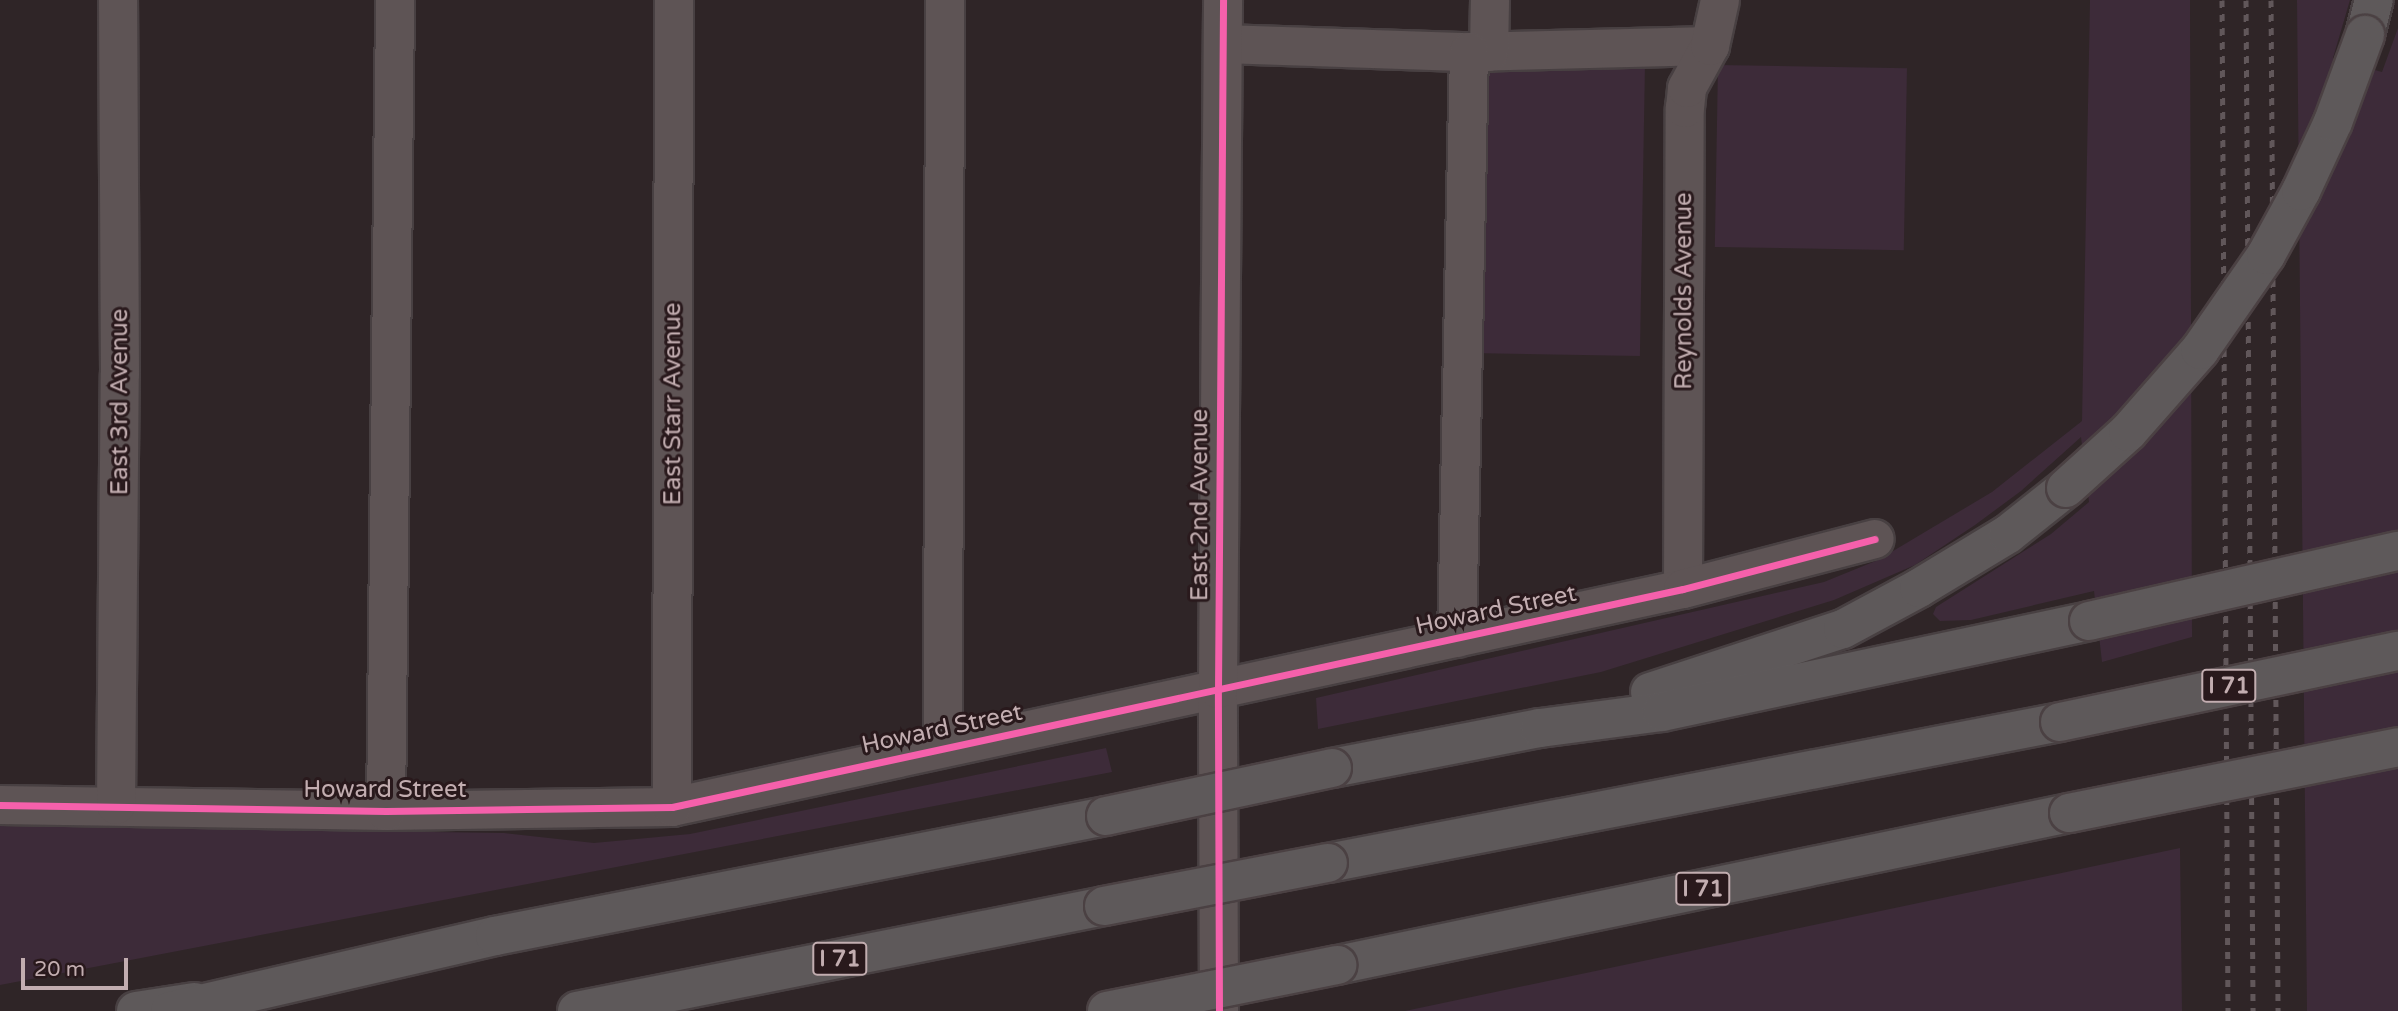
<!DOCTYPE html>
<html>
<head>
<meta charset="utf-8">
<style>
  body { margin:0 }
  #map { position:relative; width:2398px; height:1011px; overflow:hidden; background:#2f2527; font-family:"Varela Round",sans-serif }
  div>[style] { position:absolute }
  .green>* { inset:0; background:#3d2b39; transform-origin:0 0 }
  .roads { filter:drop-shadow(2px 0 #484042) drop-shadow(-2px 0 #484042) drop-shadow(0 2px #484042) drop-shadow(0 -2px #484042) }
  .minor>* { height:38px; margin:-19px; padding:0 19px; transform-origin:19px; border-radius:19px; background:#5e5455 }
  .highway>* { height:38px; margin:-19px; padding:0 19px; transform-origin:19px; border-radius:19px; background:#5e595a }
  .rail>* { height:5px; margin-top:-2.5px; transform-origin:0; background:repeating-linear-gradient(90deg,#61575a 0 7px,transparent 0 14px) }
  .bridges { filter:drop-shadow(2px 0 #4b4143) drop-shadow(-2px 0 #4b4143) drop-shadow(0 2px #4b4143) drop-shadow(0 -2px #4b4143) }
  .highway-bridge>* { height:38px; margin:-19px; padding:0 19px; transform-origin:19px; border-radius:19px; background:#5e595a }
  .cycleway>* { height:7px; margin:-3.5px; padding:0 3.5px; transform-origin:3.5px; border-radius:3.5px; background:#f560ab }
  span { translate:-50% -50%; white-space:nowrap; text-align:center; line-height:1.15; -webkit-text-stroke:6px #29191c; paint-order:stroke }
  .shield-label span { padding:2px 5px; background:#29191c; border:2px solid; border-radius:5px; -webkit-text-stroke-width:0 }
  .shield-label { font-size:23px; color:#c2adb0; font-weight:700 }
  .street-label { font-size:24px; color:#c2adb0 }
  .scale { position:absolute; left:21px; top:958px; width:107px; height:32px; box-sizing:border-box; border:4px solid #c2adb0; border-top:0; padding-left:9px; font-size:21px; line-height:24px; white-space:nowrap; color:#c2adb0; -webkit-text-stroke:5px #29191c; paint-order:stroke }
</style>
</head>
<body>
<div id="map">
  <div class="green">
    <i style="clip-path:polygon(2090px 0,2190px 0,2192px 637px,2102px 662px,2094px 591px,1971px 620px,1940px 621px,1933px 614px,1936px 607px,2051px 534px,2089px 502px,2081px 437px,2021px 491px,1975px 525px,1915px 565px,1834px 600px,1601px 672px,1318px 729px,1316px 698px,1824px 582px,1878px 560px,1992px 492px,2082px 421px)"></i>
    <i style="clip-path:polygon(2297px 0,2350px 0,2333px 58px,2382px 72px,2398px 28px,2398px 1011px,2307px 1011px)"></i>
    <i style="left:1475px;top:62px;width:170px;height:291px;rotate:1deg"></i>
    <i style="left:1718px;top:65px;width:189px;height:182px;rotate:1deg"></i>
    <i style="clip-path:polygon(1106px 748px,1112px 772px,0 985px,0 826px,504px 833px,594px 843px,690px 834px)"></i>
    <i style="clip-path:polygon(2180px 848px,2182px 1011px,1405px 1011px)"></i>
  </div>
  <div class="roads">
    <div class="minor">
      <i style="left:1223px;top:44px;width:246px;rotate:1.9deg"></i>
      <i style="left:1469px;top:52px;width:241px;rotate:-1.4deg"></i>
      <i style="left:1489px;top:52px;width:52px;rotate:-88.9deg"></i>
      <i style="left:1683px;top:589px;width:481px;rotate:-89.8deg"></i>
      <i style="left:1685px;top:108px;width:20px;rotate:-84deg"></i>
      <i style="left:1687px;top:88px;width:48px;rotate:-61.3deg"></i>
      <i style="left:1710px;top:46px;width:47px;rotate:-77.7deg"></i>
      <i style="left:1457px;top:638px;width:586px;rotate:-88.83deg"></i>
      <i style="left:943px;top:748px;width:748px;rotate:-89.85deg"></i>
      <i style="left:0;top:805px;width:386px;rotate:0.9deg"></i>
      <i style="left:386px;top:811px;width:286px;rotate:-0.8deg"></i>
      <i style="left:672px;top:807px;width:1034px;rotate:-12.17deg"></i>
      <i style="left:1683px;top:589px;width:198px;rotate:-14.6deg"></i>
      <i style="left:116px;top:805px;width:431px;rotate:-89.5deg"></i>
      <i style="left:120px;top:374px;width:374px;rotate:-90.3deg"></i>
      <i style="left:672px;top:807px;width:807px;rotate:-89.86deg"></i>
      <i style="left:386px;top:811px;width:811px;rotate:-89.36deg"></i>
      <i style="left:1219px;top:1011px;width:322px;rotate:-90.2deg"></i>
      <i style="left:1218px;top:689px;width:689px;rotate:-89.58deg"></i>
    </div>
    <div class="highway">
      <i style="left:2365px;top:35px;width:36px;rotate:-76deg"></i>
      <i style="left:1650px;top:692px;width:203px;rotate:-18.1deg"></i>
      <i style="left:1843px;top:629px;width:86px;rotate:-28.3deg"></i>
      <i style="left:1919px;top:588px;width:104px;rotate:-31.2deg"></i>
      <i style="left:2008px;top:534px;width:74px;rotate:-38.4deg"></i>
      <i style="left:1332px;top:768px;width:212px;rotate:-10.9deg"></i>
      <i style="left:1540px;top:728px;width:123px;rotate:-7.5deg"></i>
      <i style="left:1662px;top:712px;width:437px;rotate:-12deg"></i>
      <i style="left:1328px;top:863px;width:745px;rotate:-10.9deg"></i>
      <i style="left:1337px;top:965px;width:748px;rotate:-11.73deg"></i>
      <i style="left:136px;top:1011px;width:59px;rotate:-8.8deg"></i>
      <i style="left:170px;top:1011px;width:334px;rotate:-13deg"></i>
      <i style="left:495px;top:936px;width:623px;rotate:-11.11deg"></i>
      <i style="left:577px;top:1011px;width:537px;rotate:-11.27deg"></i>
    </div>
  </div>
  <div class="rail">
    <i style="left:2222px;top:0;width:1011px;rotate:89.66deg"></i>
    <i style="left:2246px;top:0;width:1011px;rotate:89.6deg"></i>
    <i style="left:2271px;top:0;width:1011px;rotate:89.6deg"></i>
  </div>
  <div class="bridges">
    <div class="highway-bridge">
      <i style="left:2066px;top:488px;width:84px;rotate:-42.1deg"></i>
      <i style="left:2128px;top:432px;width:109px;rotate:-48.7deg"></i>
      <i style="left:2200px;top:350px;width:116px;rotate:-55.2deg"></i>
      <i style="left:2266px;top:255px;width:73px;rotate:-61.3deg"></i>
      <i style="left:2301px;top:191px;width:76px;rotate:-65.1deg"></i>
      <i style="left:2333px;top:122px;width:93px;rotate:-69.8deg"></i>
      <i style="left:2089px;top:621px;width:317px;rotate:-12.8deg"></i>
      <i style="left:2060px;top:722px;width:345px;rotate:-11.9deg"></i>
      <i style="left:2069px;top:813px;width:336px;rotate:-11.3deg"></i>
      <i style="left:1106px;top:816px;width:231px;rotate:-12deg"></i>
      <i style="left:1104px;top:906px;width:228px;rotate:-10.9deg"></i>
      <i style="left:1107px;top:1011px;width:235px;rotate:-11.3deg"></i>
    </div>
  </div>
  <div class="cycleway">
    <i style="left:0;top:805px;width:386px;rotate:0.9deg"></i>
    <i style="left:386px;top:811px;width:286px;rotate:-0.8deg"></i>
    <i style="left:672px;top:807px;width:1034px;rotate:-12.17deg"></i>
    <i style="left:1683px;top:589px;width:198px;rotate:-14.6deg"></i>
    <i style="left:1219px;top:1011px;width:322px;rotate:-90.2deg"></i>
    <i style="left:1218px;top:689px;width:689px;rotate:-89.58deg"></i>
  </div>
  <div class="shield-label">
    <span style="left:2229px;top:686px">I 71</span>
    <span style="left:1703px;top:889px">I 71</span>
    <span style="left:840px;top:959px">I 71</span>
  </div>
  <div class="street-label">
    <span style="left:1684px;top:291px;rotate:-90deg">Reynolds Avenue</span>
    <span style="left:120px;top:402px;rotate:-90deg">East 3rd Avenue</span>
    <span style="left:673px;top:404px;rotate:-90deg">East Starr Avenue</span>
    <span style="left:1200px;top:505px;rotate:-90deg">East 2nd Avenue</span>
    <span style="left:1496px;top:610px;rotate:-12deg">Howard Street</span>
    <span style="left:942px;top:729px;rotate:-12deg">Howard Street</span>
    <span style="left:385px;top:790px">Howard Street</span>
  </div>
  <div class="scale">20 m</div>
</div>
</body>
</html>
